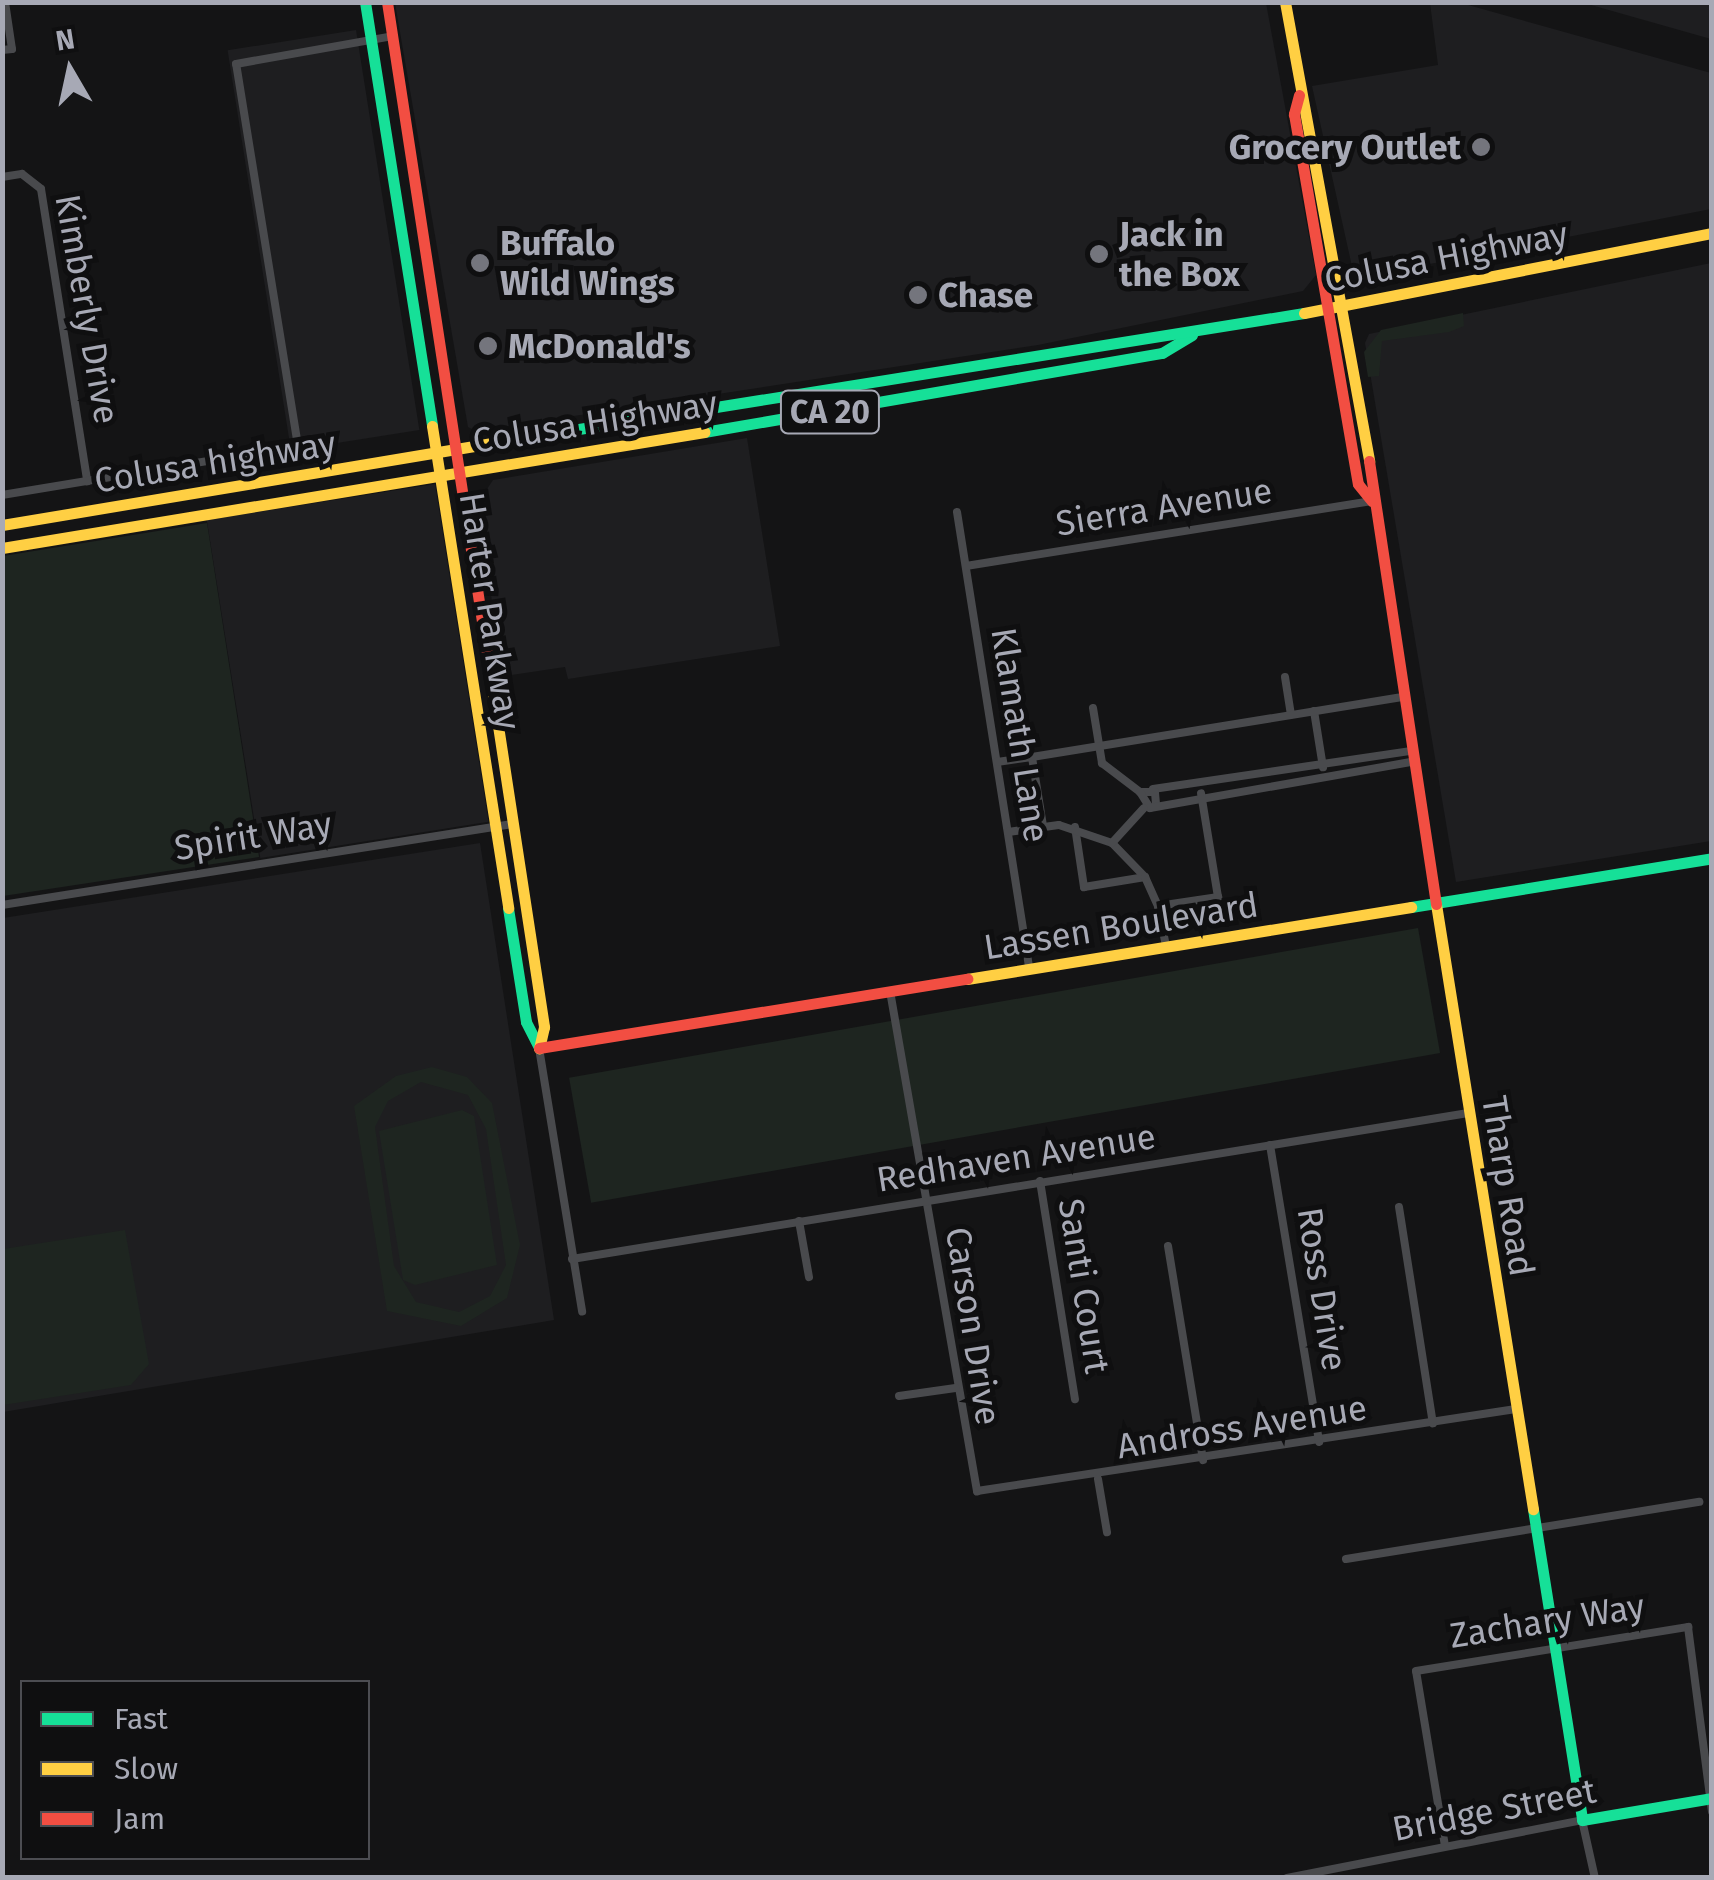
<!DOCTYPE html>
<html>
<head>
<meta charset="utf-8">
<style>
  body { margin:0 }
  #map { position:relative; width:1714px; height:1880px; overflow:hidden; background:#141415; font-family:"Fira Sans",sans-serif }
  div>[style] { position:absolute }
  .built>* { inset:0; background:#1e1e20; transform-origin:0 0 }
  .green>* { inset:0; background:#1e2520; transform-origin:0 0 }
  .street>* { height:8px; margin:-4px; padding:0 4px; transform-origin:4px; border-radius:4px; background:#494a4d }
  .fast>* { height:11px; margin:-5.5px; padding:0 5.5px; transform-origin:5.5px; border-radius:5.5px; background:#16e098 }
  .slow>* { height:11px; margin:-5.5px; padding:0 5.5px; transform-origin:5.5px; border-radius:5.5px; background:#ffcf43 }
  .jam>* { height:11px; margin:-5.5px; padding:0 5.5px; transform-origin:5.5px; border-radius:5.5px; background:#f24e42 }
  .dots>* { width:28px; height:28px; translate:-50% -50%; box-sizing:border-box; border:5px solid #0f0f10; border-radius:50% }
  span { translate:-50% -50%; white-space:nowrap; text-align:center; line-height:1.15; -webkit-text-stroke:10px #0f0f10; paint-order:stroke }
  .shield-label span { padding:2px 8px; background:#0f0f10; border:2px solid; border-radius:8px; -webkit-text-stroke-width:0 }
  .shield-label { font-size:32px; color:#a7a9b5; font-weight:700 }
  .poi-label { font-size:35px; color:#a7a9b5; font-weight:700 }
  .right { translate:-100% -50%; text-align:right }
  .left { translate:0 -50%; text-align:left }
  .street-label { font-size:35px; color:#a7a9b5 }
  .frame { position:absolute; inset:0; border:5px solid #a7a9b5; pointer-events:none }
  .legend { position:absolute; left:20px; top:1680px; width:350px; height:180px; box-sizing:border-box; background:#0f0f10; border:2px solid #4c4d52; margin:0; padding:12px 18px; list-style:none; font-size:30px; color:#a7a9b5 }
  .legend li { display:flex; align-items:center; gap:20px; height:50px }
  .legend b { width:50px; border:2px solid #4c4d52 }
  .north { position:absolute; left:20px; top:20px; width:100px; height:100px; -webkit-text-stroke:8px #0f0f10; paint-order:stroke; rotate:351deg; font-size:28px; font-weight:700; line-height:40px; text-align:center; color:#a7a9b5 }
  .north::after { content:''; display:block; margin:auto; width:35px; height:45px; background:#a7a9b5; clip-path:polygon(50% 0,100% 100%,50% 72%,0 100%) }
</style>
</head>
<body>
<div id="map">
  <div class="built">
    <i style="clip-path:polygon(395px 3px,1266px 3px,1316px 275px,1303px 291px,1038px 345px,476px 431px,468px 427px)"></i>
    <i style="clip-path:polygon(1430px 3px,1461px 3px,1711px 73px,1711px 209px,1363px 277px,1353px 271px,1312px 86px,1438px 65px)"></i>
    <i style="clip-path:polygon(1584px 3px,1711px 3px,1711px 39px)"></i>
    <i style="left:356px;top:30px;width:405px;height:130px;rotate:81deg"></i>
    <i style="clip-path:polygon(1711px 263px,1711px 841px,1456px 882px,1365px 343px,1369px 334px)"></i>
    <i style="clip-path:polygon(747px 438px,780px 646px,568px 679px,565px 667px,498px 677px,483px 495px,493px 480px)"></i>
    <i style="left:435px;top:484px;width:342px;height:231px;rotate:81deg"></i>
    <i style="clip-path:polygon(480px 843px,554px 1320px,3px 1412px,3px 918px)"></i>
  </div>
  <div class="green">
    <i style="clip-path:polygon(1463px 313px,1464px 326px,1449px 332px,1382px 341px,1379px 376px,1368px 377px,1364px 352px,1381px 330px)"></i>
    <i style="clip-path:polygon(207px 523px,259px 857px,3px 896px,3px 556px)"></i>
    <i style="left:1418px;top:928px;width:127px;height:862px;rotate:80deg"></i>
    <i style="clip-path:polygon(evenodd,432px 1067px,467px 1077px,492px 1103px,520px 1245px,507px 1298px,461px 1326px,387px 1311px,354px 1106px,396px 1076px,432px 1067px,421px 1082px,468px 1095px,486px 1129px,506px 1265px,490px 1296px,459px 1312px,416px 1302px,394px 1266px,375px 1127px,388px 1101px,421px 1082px)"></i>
    <i style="clip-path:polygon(462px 1110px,474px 1116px,497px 1265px,415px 1285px,403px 1280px,379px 1131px)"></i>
    <i style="clip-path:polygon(125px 1230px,149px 1364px,131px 1385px,3px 1405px,3px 1249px)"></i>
  </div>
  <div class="street">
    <i style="left:2px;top:50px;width:10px;rotate:-6deg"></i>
    <i style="left:12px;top:49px;width:48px;rotate:-98.5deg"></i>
    <i style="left:2px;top:177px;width:20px;rotate:-9deg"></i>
    <i style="left:22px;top:174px;width:24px;rotate:38deg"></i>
    <i style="left:41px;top:189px;width:296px;rotate:81deg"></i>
    <i style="left:2px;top:495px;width:300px;rotate:-9.4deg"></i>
    <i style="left:298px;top:446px;width:387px;rotate:-99.2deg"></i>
    <i style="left:236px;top:64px;width:159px;rotate:-10.1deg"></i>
    <i style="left:957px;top:512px;width:462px;rotate:81deg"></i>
    <i style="left:966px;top:566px;width:411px;rotate:-9.1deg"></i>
    <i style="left:1285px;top:677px;width:38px;rotate:81deg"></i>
    <i style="left:1093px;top:708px;width:56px;rotate:80.7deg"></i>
    <i style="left:1102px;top:763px;width:48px;rotate:37.3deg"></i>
    <i style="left:1314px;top:711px;width:57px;rotate:80.9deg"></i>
    <i style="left:997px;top:762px;width:35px;rotate:-8deg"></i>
    <i style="left:1153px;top:789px;width:261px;rotate:-8.4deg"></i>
    <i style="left:1156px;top:804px;width:12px;rotate:-95deg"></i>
    <i style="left:1155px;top:792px;width:15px;rotate:180deg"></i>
    <i style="left:1140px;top:792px;width:19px;rotate:58deg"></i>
    <i style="left:1150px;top:808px;width:266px;rotate:-10deg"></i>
    <i style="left:1043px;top:826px;width:70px;rotate:-99.1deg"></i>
    <i style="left:1032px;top:757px;width:375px;rotate:-9.2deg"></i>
    <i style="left:1075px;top:827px;width:61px;rotate:81.5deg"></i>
    <i style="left:1084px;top:887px;width:62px;rotate:-9.3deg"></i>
    <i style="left:1145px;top:877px;width:47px;rotate:-134.1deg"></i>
    <i style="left:1008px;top:832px;width:51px;rotate:-7.8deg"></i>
    <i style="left:1059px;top:825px;width:56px;rotate:18.8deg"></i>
    <i style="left:1112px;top:843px;width:47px;rotate:-47.6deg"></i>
    <i style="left:1145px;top:877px;width:32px;rotate:66deg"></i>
    <i style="left:1158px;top:906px;width:61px;rotate:-8.5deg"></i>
    <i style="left:1218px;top:897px;width:105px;rotate:-99.3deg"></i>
    <i style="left:2px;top:905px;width:516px;rotate:-9.02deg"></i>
    <i style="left:1158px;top:906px;width:41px;rotate:78.7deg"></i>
    <i style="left:890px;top:991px;width:508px;rotate:80.13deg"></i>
    <i style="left:977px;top:1491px;width:545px;rotate:-8.65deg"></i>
    <i style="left:539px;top:1048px;width:267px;rotate:80.7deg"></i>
    <i style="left:1270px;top:1145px;width:301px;rotate:80.6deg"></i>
    <i style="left:1040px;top:1181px;width:221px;rotate:80.9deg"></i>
    <i style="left:1399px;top:1207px;width:219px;rotate:81.1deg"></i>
    <i style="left:799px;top:1221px;width:57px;rotate:79.9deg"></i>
    <i style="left:1168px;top:1246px;width:217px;rotate:80.7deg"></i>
    <i style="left:572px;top:1259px;width:908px;rotate:-9.25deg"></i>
    <i style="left:899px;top:1396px;width:57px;rotate:-8.1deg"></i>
    <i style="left:1098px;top:1479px;width:54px;rotate:80.4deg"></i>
    <i style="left:1346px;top:1559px;width:358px;rotate:-9.2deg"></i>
    <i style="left:1445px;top:1846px;width:177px;rotate:-99.4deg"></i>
    <i style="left:1416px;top:1671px;width:276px;rotate:-9.2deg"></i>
    <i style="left:1688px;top:1627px;width:186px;rotate:82.6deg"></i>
    <i style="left:1287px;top:1878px;width:301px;rotate:-11.1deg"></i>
    <i style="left:1582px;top:1820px;width:59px;rotate:77.4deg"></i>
  </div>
  <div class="fast">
    <i style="left:365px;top:2px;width:429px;rotate:81deg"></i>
    <i style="left:704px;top:432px;width:465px;rotate:-9.8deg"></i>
    <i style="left:1162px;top:353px;width:35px;rotate:-31deg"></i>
    <i style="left:510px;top:440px;width:804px;rotate:-9.09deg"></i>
    <i style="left:1411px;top:907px;width:305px;rotate:-9.2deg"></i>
    <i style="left:508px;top:908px;width:115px;rotate:81deg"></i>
    <i style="left:526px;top:1022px;width:29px;rotate:63deg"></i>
    <i style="left:1533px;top:1509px;width:315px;rotate:81deg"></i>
    <i style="left:1582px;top:1820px;width:132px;rotate:-9.6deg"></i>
  </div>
  <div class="slow">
    <i style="left:1285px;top:2px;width:467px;rotate:79.6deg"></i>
    <i style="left:1304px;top:313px;width:416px;rotate:-11.1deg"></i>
    <i style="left:432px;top:426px;width:488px;rotate:81deg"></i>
    <i style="left:2px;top:525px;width:515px;rotate:-9.5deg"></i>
    <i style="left:2px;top:548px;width:712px;rotate:-9.38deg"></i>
    <i style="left:491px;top:680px;width:351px;rotate:81.3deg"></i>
    <i style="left:544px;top:1027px;width:22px;rotate:103deg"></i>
    <i style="left:1436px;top:904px;width:613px;rotate:80.89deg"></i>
    <i style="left:967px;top:979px;width:450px;rotate:-9.2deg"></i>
  </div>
  <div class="jam">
    <i style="left:387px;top:2px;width:686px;rotate:81.28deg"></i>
    <i style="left:1299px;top:95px;width:20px;rotate:105deg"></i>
    <i style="left:1294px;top:114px;width:375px;rotate:80.2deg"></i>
    <i style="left:1358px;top:484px;width:22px;rotate:51deg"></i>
    <i style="left:1369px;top:461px;width:448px;rotate:81.4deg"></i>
    <i style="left:539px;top:1048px;width:434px;rotate:-9.2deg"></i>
  </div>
  <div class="dots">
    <i style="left:1481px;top:147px;background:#74757d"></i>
    <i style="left:1099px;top:254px;background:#74757d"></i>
    <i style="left:480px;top:263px;background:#74757d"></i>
    <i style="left:918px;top:295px;background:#74757d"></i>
    <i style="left:488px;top:346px;background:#74757d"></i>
  </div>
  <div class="shield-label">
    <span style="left:830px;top:412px">CA 20</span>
  </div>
  <div class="poi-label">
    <span class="right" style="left:1461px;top:147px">Grocery Outlet</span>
    <span class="left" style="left:1119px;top:254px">Jack in<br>the Box</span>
    <span class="left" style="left:500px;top:263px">Buffalo<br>Wild Wings</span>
    <span class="left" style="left:938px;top:295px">Chase</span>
    <span class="left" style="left:508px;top:346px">McDonald's</span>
  </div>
  <div class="street-label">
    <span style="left:1446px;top:257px;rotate:-11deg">Colusa Highway</span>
    <span style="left:87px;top:309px;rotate:80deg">Kimberly Drive</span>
    <span style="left:595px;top:422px;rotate:-9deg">Colusa Highway</span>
    <span style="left:215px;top:462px;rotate:-9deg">Colusa highway</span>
    <span style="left:1164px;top:507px;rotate:-9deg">Sierra Avenue</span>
    <span style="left:490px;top:611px;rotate:81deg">Harter Parkway</span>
    <span style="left:1020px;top:735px;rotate:81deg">Klamath Lane</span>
    <span style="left:253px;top:836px;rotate:-9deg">Spirit Way</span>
    <span style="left:1121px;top:926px;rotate:-9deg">Lassen Boulevard</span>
    <span style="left:1016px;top:1158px;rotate:-9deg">Redhaven Avenue</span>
    <span style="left:1508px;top:1186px;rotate:81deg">Tharp Road</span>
    <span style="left:1084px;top:1286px;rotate:81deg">Santi Court</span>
    <span style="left:1322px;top:1289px;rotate:81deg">Ross Drive</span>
    <span style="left:973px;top:1326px;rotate:81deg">Carson Drive</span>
    <span style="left:1242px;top:1427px;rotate:-9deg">Andross Avenue</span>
    <span style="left:1547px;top:1621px;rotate:-9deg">Zachary Way</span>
    <span style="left:1494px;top:1810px;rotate:-11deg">Bridge Street</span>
  </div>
  <div class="frame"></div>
  <ul class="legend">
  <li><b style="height:12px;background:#16e098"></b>Fast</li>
  <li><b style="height:12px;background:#ffcf43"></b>Slow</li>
  <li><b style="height:12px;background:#f24e42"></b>Jam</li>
  </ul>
  <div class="north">N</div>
</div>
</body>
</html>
